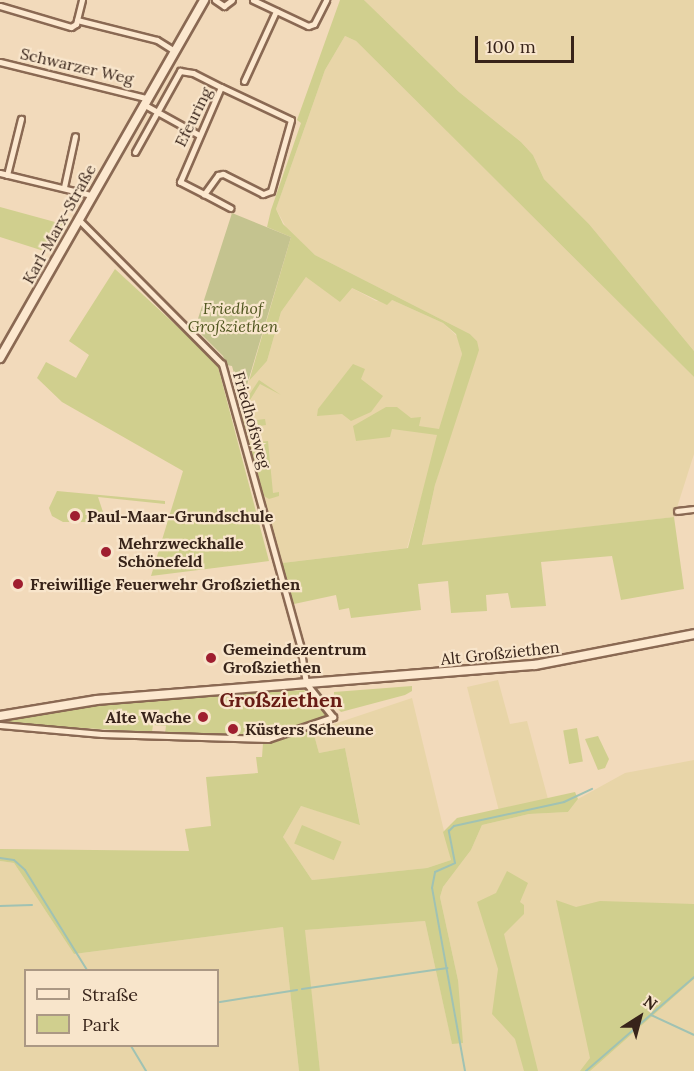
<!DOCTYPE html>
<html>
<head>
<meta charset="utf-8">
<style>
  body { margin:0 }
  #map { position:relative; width:694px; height:1071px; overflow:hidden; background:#f2dabb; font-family:Lora,serif }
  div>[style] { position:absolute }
  .farmland>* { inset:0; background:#e8d5a8 }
  .green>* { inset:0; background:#d0cf8e; transform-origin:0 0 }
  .cemetery>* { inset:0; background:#c4c38f }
  .stream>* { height:2px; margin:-1px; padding:0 1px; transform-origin:1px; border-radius:1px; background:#a0c2b3 }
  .roads { filter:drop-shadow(2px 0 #8a6953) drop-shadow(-2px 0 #8a6953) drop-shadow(0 2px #8a6953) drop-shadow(0 -2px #8a6953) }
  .street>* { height:5px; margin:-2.5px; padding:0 2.5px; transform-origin:2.5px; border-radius:2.5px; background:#fce8cf }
  .secondary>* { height:8px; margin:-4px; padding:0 4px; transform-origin:4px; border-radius:4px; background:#fce8cf }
  .dots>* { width:16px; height:16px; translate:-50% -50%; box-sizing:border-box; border:3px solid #f8e5cb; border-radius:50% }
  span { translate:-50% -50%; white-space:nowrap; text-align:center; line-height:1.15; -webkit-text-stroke:4.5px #f8e5cb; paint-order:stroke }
  .street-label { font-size:16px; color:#38241a }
  .park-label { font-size:16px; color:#50561f; font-style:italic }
  .poi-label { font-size:16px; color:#38241a; font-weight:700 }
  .left { translate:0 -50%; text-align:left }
  .right { translate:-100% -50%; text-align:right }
  .quarter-label { font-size:20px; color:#681c15; font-weight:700 }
  .legend { position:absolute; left:24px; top:969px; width:195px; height:78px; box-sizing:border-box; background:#f8e5cb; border:2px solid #ab9884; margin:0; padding:8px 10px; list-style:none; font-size:18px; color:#38241a }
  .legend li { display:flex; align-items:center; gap:12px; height:30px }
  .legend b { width:30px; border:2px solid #ab9884 }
  .north { position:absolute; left:610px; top:987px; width:60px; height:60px; -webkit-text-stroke:4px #f8e5cb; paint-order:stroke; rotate:36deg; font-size:16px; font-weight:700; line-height:24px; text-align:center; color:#38241a }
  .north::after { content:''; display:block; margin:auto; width:21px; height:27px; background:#38241a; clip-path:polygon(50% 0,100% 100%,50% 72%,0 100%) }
  .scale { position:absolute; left:475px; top:36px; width:99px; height:27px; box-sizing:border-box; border:3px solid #38241a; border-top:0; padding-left:8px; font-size:18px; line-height:21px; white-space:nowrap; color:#38241a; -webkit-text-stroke:4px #f8e5cb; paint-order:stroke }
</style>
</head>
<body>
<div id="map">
  <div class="farmland">
    <i style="clip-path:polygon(364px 0,694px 0,694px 351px,589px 224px,544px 179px,533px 155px,521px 142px,459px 92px)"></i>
    <i style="clip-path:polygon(345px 36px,356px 41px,694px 377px,694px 454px,674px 517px,422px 546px,435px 485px,477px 341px,470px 334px,315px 255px,287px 229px,276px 209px,325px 70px)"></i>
    <i style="clip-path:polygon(306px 277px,352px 288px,376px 301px,392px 300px,443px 323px,458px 337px,462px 354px,407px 548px,282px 563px,240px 411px,249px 381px,267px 361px,281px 312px)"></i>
    <i style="clip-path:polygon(498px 680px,510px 724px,527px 721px,548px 799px,499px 811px,467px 687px)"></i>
    <i style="clip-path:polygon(412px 698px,451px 860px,427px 868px,312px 880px,283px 837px,301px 806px,360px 824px,345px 748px,319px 753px,313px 731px)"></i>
    <i style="clip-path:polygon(694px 760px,694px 1071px,320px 1071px,304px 930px,425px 921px,452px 1043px,458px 980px,440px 897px,443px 887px,471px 850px,482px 825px,529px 814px,568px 812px,578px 799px,625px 773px)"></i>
    <i style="clip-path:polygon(evenodd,0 861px,14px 863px,74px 954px,283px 927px,299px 1071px,0 1071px,0 861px,26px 970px,218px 970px,218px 1046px,26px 1046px,26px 970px)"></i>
  </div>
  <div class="green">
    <i style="clip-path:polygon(340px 0,364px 0,459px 92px,521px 142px,533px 155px,544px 179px,589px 224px,694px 351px,694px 377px,356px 41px,345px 36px,325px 70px,276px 209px,283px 224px,315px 255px,470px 334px,477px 341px,479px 350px,435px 485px,422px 545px,674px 517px,684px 589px,621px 600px,612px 556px,541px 562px,546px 606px,511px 608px,508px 593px,486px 595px,487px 611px,451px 613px,448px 581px,418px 584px,421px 610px,351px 618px,349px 608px,339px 610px,336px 595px,294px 604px,282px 563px,408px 548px,437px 435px,392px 429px,390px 437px,356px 441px,353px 426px,386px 407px,397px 407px,411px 418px,421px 417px,419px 426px,439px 429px,462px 354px,456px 334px,443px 323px,392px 300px,387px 305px,352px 288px,340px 302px,306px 277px,281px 312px,267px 361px,249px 381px,291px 237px,267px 227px,271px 210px,301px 123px,297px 120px)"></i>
    <i style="clip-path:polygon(0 207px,66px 225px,50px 253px,0 237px)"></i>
    <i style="clip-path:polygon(115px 269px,217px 363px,269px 561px,151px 576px,183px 471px,62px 402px,37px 378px,46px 362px,76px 378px,89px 355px,69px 341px)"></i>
    <i style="clip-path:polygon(353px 364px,365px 369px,361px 379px,383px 396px,371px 412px,351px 421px,342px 414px,317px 416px,318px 409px)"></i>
    <i style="clip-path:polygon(259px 380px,281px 395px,260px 384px,250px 400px,249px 411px,256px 420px,265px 419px,266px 425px,245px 428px,243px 420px,249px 395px)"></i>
    <i style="clip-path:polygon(268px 441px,273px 493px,279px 492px,279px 496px,269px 499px,264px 496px,249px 443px)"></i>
    <i style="clip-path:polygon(57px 491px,165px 501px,165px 504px,98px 497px,103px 512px,96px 522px,63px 522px,52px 516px,49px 508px)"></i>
    <i style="clip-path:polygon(412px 686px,412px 691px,405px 695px,341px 712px,334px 705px,334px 692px)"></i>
    <i style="clip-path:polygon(306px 690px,331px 722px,313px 731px,319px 753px,345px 748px,360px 825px,301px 806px,283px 837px,312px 880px,427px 868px,451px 860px,443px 832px,457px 818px,575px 792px,578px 799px,568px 812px,529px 814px,482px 825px,471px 850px,443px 887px,440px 897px,458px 980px,463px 1043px,452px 1044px,425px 921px,305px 930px,320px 1071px,299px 1071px,283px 927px,74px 954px,14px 863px,0 861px,0 849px,189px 851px,185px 829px,211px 826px,206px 777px,258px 773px,256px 757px,262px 757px,263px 743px,257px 735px,165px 733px,166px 726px,153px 725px,152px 732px,31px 725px,9px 723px,7px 718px,139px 700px)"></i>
    <i style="left:577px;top:728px;width:34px;height:14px;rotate:80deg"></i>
    <i style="clip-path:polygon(598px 736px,609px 759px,605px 768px,598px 770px,585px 739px)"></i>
    <i style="left:302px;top:825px;width:43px;height:20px;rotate:23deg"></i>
    <i style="clip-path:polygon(507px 871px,528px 883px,520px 902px,524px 905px,524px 914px,504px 934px,538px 1071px,524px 1071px,515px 1039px,492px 1014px,498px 969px,477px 902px,496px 893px)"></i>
    <i style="clip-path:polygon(556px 900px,576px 907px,600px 901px,694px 904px,694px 979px,590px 1071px,580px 1071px,590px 1058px)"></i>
  </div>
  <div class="cemetery">
    <i style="clip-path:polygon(232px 213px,291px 237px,242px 402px,232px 366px,226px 365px,223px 356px,195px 328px)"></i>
  </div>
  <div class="stream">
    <i style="left:0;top:858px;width:14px;rotate:8deg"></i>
    <i style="left:14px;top:860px;width:15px;rotate:42deg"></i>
    <i style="left:25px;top:870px;width:118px;rotate:58.2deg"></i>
    <i style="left:0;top:906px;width:32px;rotate:-2deg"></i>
    <i style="left:302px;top:989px;width:147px;rotate:-8.2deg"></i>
    <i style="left:220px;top:1002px;width:78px;rotate:-8.9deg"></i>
    <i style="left:651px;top:1015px;width:47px;rotate:24.9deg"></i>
    <i style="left:131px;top:1046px;width:29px;rotate:59deg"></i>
    <i style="left:465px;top:1071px;width:186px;rotate:-100.2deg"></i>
    <i style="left:432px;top:888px;width:16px;rotate:-79deg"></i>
    <i style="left:435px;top:872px;width:22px;rotate:-24deg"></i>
    <i style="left:455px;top:863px;width:33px;rotate:-101deg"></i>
    <i style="left:449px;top:831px;width:7px;rotate:-45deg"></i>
    <i style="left:454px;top:826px;width:113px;rotate:-12.3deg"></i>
    <i style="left:564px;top:802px;width:31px;rotate:-25deg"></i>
    <i style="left:586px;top:1071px;width:143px;rotate:-41deg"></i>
  </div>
  <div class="roads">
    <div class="street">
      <i style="left:215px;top:0;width:11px;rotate:34deg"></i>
      <i style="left:224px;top:6px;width:10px;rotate:-37deg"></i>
      <i style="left:253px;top:0;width:61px;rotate:25.3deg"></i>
      <i style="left:308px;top:26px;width:6px;rotate:-18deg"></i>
      <i style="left:314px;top:24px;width:27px;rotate:-63deg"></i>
      <i style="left:0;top:6px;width:74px;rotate:16.5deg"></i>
      <i style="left:71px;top:27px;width:6px;rotate:-31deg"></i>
      <i style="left:76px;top:24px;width:25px;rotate:-76deg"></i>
      <i style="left:77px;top:20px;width:82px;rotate:14deg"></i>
      <i style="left:157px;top:40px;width:19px;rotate:32deg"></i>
      <i style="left:0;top:62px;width:150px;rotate:13.9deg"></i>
      <i style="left:244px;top:81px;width:77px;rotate:-65.4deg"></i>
      <i style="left:221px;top:87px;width:77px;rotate:25.2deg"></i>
      <i style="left:291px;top:120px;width:74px;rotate:105.7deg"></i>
      <i style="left:271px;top:191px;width:9px;rotate:159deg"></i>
      <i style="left:263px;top:194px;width:45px;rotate:-153.4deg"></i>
      <i style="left:223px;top:174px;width:5px;rotate:169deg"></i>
      <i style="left:218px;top:175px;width:24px;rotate:126deg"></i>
      <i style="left:204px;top:194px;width:27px;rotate:-153deg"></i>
      <i style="left:180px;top:182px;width:103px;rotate:-66.7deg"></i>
      <i style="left:143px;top:104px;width:64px;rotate:29deg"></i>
      <i style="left:135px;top:152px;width:93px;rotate:-60.9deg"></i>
      <i style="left:180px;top:71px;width:13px;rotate:9deg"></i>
      <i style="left:193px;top:73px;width:31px;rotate:27deg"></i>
      <i style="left:0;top:173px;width:94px;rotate:13.6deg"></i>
      <i style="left:7px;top:175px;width:58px;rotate:-76deg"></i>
      <i style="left:64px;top:187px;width:52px;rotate:-77.8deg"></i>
      <i style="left:204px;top:194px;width:30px;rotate:28deg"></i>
      <i style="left:677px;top:511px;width:17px;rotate:-7deg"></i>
      <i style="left:0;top:725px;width:102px;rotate:5deg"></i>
      <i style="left:102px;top:734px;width:166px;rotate:1.7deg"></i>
      <i style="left:268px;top:739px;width:69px;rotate:-18.7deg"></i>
      <i style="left:333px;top:717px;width:43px;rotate:-128.5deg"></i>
      <i style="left:306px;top:683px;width:38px;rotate:-99deg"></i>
      <i style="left:300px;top:645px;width:292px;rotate:-105.5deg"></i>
      <i style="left:222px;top:364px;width:204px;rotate:-134.8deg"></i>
    </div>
    <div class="secondary">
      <i style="left:0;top:358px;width:412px;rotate:-60.3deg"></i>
      <i style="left:0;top:716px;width:98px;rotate:-9.4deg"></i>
      <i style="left:97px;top:700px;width:439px;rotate:-4.6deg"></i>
      <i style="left:535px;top:665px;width:162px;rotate:-11deg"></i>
    </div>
  </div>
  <div class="dots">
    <i style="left:75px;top:516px;background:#9f1e30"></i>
    <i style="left:106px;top:552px;background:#9f1e30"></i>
    <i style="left:18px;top:584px;background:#9f1e30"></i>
    <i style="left:211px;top:658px;background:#9f1e30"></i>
    <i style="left:203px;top:717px;background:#9f1e30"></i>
    <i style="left:233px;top:729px;background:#9f1e30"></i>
  </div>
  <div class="street-label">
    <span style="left:77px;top:66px;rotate:13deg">Schwarzer Weg</span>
    <span style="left:193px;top:117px;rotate:-64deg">Efeuring</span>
    <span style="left:59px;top:224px;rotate:-61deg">Karl-Marx-Straße</span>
    <span style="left:252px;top:420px;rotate:74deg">Friedhofsweg</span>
    <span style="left:500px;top:653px;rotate:-6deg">Alt Großziethen</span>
  </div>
  <div class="park-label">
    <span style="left:233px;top:317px">Friedhof<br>Großziethen</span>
  </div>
  <div class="poi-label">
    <span class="left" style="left:87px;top:516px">Paul-Maar-Grundschule</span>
    <span class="left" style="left:118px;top:552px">Mehrzweckhalle<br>Schönefeld</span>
    <span class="left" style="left:30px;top:584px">Freiwillige Feuerwehr Großziethen</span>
    <span class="left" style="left:223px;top:658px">Gemeindezentrum<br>Großziethen</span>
    <span class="right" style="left:191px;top:717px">Alte Wache</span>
    <span class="left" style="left:245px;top:729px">Küsters Scheune</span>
  </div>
  <div class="quarter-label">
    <span style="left:281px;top:699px">Großziethen</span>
  </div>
  <ul class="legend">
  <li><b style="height:8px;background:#fce8cf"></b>Straße</li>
  <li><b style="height:16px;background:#d0cf8e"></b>Park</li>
  </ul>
  <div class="north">N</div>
  <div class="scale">100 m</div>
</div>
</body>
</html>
